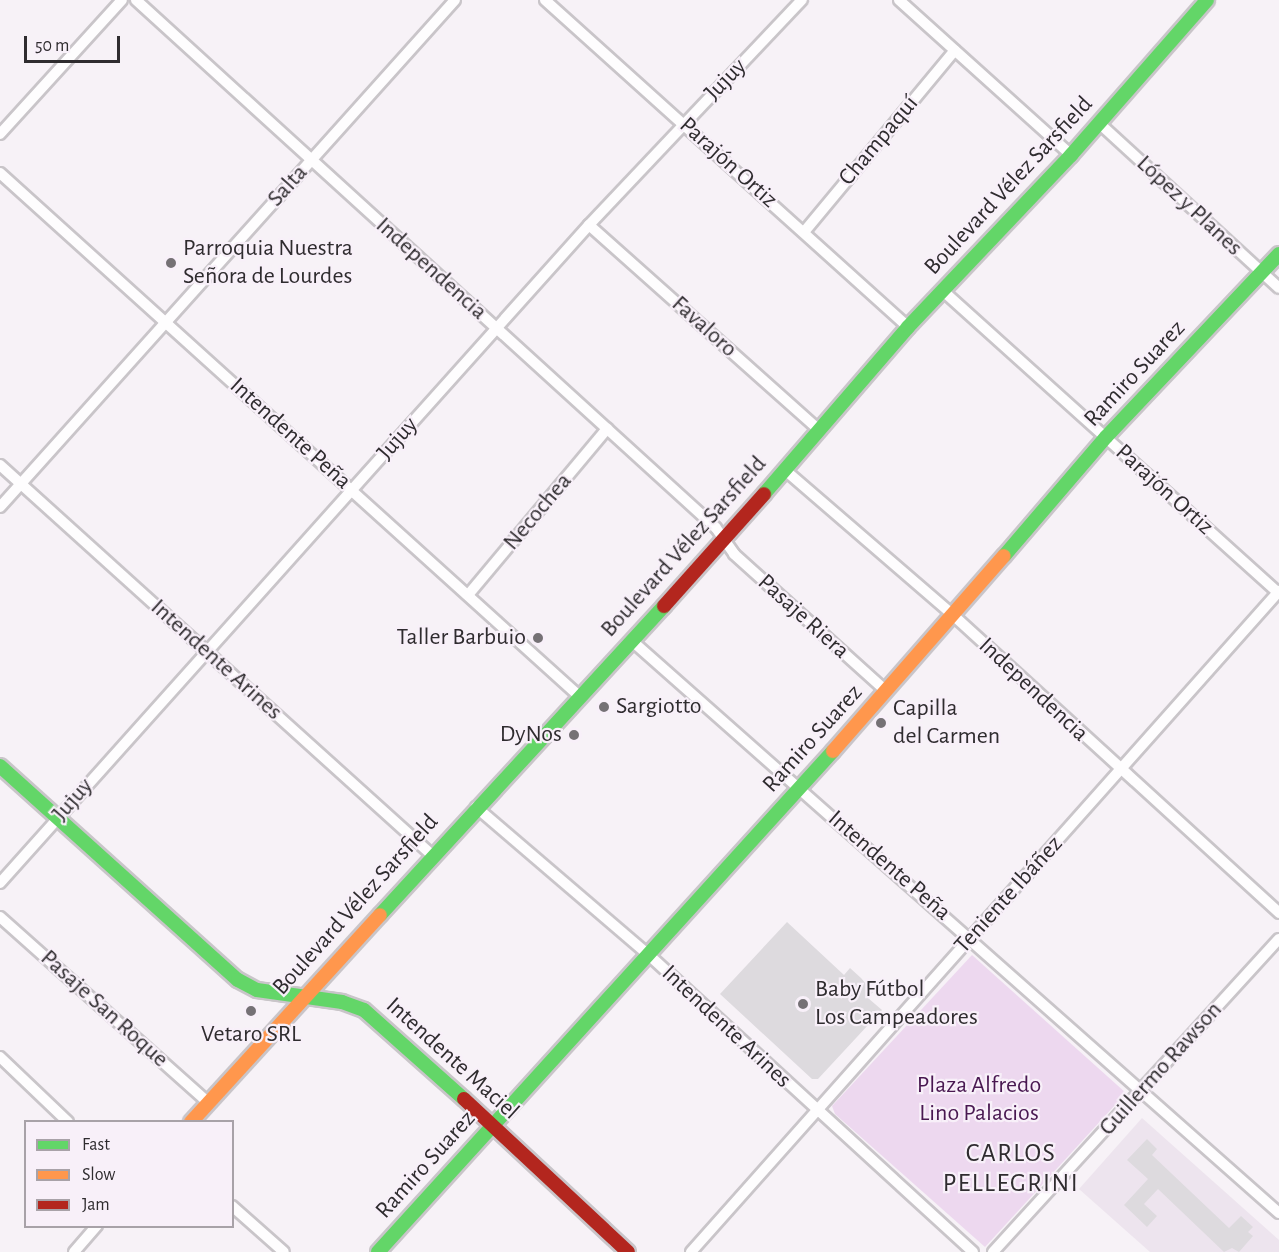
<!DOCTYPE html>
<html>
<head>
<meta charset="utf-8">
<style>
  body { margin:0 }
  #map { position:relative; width:1279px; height:1252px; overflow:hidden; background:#f7f2f7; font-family:"Alegreya Sans",sans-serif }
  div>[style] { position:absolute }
  .built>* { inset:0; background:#ede4ee }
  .green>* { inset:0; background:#edd8ef }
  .building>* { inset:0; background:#dddade }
  .roads { filter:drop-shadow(2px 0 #c9c5c9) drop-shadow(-2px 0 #c9c5c9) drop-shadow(0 2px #c9c5c9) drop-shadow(0 -2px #c9c5c9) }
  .street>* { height:10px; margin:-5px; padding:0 5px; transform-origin:5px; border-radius:5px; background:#fefdfe }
  .fast>* { height:14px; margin:-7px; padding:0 7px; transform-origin:7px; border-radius:7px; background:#63d668 }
  .slow>* { height:14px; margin:-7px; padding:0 7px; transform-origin:7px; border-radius:7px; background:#ff974d }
  .jam>* { height:14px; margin:-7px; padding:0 7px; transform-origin:7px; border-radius:7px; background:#b3261e }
  .dots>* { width:16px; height:16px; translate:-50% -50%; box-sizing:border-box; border:3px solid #f8f0f9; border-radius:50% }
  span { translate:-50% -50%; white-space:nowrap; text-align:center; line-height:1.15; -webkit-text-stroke:4.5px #f8f0f9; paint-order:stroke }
  .street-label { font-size:24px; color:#2f2c2f }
  .poi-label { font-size:24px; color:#2f2c2f }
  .left { translate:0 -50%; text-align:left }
  .right { translate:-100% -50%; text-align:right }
  .park-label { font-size:24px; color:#491851 }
  .neighbourhood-label { font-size:26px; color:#2f2c2f; letter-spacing:1.5px }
  .legend { position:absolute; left:24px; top:1120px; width:210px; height:108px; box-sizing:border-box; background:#f8f0f9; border:2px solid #a8a2a8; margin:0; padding:8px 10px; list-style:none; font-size:18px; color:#2f2c2f }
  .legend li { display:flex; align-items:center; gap:12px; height:30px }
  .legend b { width:30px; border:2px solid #a8a2a8 }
  .scale { position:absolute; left:24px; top:36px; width:96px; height:27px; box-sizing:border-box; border:3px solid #2f2c2f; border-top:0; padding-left:8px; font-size:18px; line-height:21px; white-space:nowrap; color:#2f2c2f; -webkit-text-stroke:4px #f8f0f9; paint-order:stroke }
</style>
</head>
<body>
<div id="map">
  <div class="built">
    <i style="clip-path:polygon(1142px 1118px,1279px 1240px,1279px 1252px,1150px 1252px,1079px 1189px)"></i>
  </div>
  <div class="green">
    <i style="clip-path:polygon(972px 955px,1126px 1093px,985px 1247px,835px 1114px,832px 1106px)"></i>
  </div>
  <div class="building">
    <i style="clip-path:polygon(787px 922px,844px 975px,850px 968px,861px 978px,873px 992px,868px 998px,882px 1010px,818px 1079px,812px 1079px,720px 994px)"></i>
    <i style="clip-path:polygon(1147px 1139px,1157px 1149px,1152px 1155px,1229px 1228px,1241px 1216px,1253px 1227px,1248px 1232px,1253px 1236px,1239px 1252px,1232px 1248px,1224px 1252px,1158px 1189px,1144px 1204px,1157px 1216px,1147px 1227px,1124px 1205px,1148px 1179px,1127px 1160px)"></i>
  </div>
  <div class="roads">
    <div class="street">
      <i style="left:136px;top:0;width:784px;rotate:42.31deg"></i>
      <i style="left:716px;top:528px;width:32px;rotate:55deg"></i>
      <i style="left:734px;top:554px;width:205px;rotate:42deg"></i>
      <i style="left:545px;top:0;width:489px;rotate:42deg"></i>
      <i style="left:899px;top:0;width:232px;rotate:42deg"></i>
      <i style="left:1099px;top:123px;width:244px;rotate:42.5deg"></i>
      <i style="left:0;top:134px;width:181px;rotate:-47.7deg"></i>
      <i style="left:0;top:173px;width:780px;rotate:42.09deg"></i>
      <i style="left:589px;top:225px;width:308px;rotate:41.7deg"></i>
      <i style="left:804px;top:232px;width:236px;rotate:-50.3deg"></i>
      <i style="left:942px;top:290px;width:453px;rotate:42deg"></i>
      <i style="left:0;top:465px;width:582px;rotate:42.08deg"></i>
      <i style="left:785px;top:470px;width:222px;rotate:40.8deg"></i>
      <i style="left:953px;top:615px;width:442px;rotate:42.4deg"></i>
      <i style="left:0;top:507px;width:681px;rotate:-48.09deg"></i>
      <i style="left:468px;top:595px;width:217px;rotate:-50.1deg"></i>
      <i style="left:631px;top:640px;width:865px;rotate:41.49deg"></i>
      <i style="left:476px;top:807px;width:229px;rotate:40.6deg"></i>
      <i style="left:650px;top:956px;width:438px;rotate:42.5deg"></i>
      <i style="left:0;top:883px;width:883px;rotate:-48.17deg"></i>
      <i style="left:589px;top:225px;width:310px;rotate:-46.6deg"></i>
      <i style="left:0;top:917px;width:278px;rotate:41.7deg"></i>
      <i style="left:0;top:1057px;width:94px;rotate:43.7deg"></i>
      <i style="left:232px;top:1206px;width:69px;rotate:41.5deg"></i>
      <i style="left:74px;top:1252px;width:35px;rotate:-49deg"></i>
      <i style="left:691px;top:1252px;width:885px;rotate:-48.34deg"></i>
      <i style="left:993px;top:1252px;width:424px;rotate:-47.6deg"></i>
    </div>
    <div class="fast">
      <i style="left:764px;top:494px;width:221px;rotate:-49.2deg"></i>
      <i style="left:908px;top:327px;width:237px;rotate:-46.5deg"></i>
      <i style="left:1071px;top:155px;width:206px;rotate:-48.7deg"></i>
      <i style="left:1004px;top:556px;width:157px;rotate:-49.4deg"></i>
      <i style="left:1106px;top:437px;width:252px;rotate:-46.6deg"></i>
      <i style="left:0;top:766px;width:320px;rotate:42deg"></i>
      <i style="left:238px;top:980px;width:21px;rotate:28deg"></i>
      <i style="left:257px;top:990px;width:86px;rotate:8deg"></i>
      <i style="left:342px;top:1002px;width:23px;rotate:20deg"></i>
      <i style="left:364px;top:1010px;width:134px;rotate:41.7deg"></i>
      <i style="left:380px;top:915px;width:420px;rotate:-47.4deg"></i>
      <i style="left:378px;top:1252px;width:677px;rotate:-47.75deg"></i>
    </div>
    <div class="slow">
      <i style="left:833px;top:751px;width:259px;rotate:-48.8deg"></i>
      <i style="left:191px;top:1122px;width:280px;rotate:-47.6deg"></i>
    </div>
    <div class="jam">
      <i style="left:664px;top:606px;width:150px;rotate:-48.2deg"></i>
      <i style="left:464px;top:1099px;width:224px;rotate:43deg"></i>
    </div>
  </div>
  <div class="dots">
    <i style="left:171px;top:263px;background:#757175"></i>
    <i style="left:538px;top:638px;background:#757175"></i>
    <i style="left:604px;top:707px;background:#757175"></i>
    <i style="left:881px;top:723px;background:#757175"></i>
    <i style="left:574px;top:735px;background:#757175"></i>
    <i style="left:803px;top:1004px;background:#757175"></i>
    <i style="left:251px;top:1011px;background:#757175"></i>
  </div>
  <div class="street-label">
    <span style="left:726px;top:80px;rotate:-46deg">Jujuy</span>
    <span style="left:879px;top:141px;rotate:-50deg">Champaquí</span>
    <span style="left:728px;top:163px;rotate:42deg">Parajón Ortiz</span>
    <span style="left:288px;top:186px;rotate:-48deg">Salta</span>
    <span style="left:1009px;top:186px;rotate:-47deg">Boulevard Vélez Sarsfield</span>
    <span style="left:1189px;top:206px;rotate:43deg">López y Planes</span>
    <span style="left:431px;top:269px;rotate:42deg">Independencia</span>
    <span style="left:704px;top:327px;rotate:42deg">Favaloro</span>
    <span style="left:1135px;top:374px;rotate:-47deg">Ramiro Suarez</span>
    <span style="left:290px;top:434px;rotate:42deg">Intendente Peña</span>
    <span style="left:398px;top:439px;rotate:-49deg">Jujuy</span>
    <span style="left:1164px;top:490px;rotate:42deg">Parajón Ortiz</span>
    <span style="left:538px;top:512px;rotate:-50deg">Necochea</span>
    <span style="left:684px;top:547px;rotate:-48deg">Boulevard Vélez Sarsfield</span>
    <span style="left:803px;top:617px;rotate:42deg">Pasaje Riera</span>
    <span style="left:216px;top:660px;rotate:42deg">Intendente Arines</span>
    <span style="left:1033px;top:690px;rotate:43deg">Independencia</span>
    <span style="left:813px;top:739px;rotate:-48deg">Ramiro Suarez</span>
    <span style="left:73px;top:800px;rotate:-49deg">Jujuy</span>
    <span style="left:889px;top:866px;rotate:41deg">Intendente Peña</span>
    <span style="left:1009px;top:895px;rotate:-48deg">Teniente Ibáñez</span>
    <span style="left:356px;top:905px;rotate:-48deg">Boulevard Vélez Sarsfield</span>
    <span style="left:104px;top:1009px;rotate:42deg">Pasaje San Roque</span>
    <span style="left:726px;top:1027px;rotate:43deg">Intendente Arines</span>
    <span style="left:452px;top:1059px;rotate:42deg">Intendente Maciel</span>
    <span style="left:1161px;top:1069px;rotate:-48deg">Guillermo Rawson</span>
    <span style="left:426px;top:1165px;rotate:-48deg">Ramiro Suarez</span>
  </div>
  <div class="poi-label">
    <span class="left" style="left:183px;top:263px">Parroquia Nuestra<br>Señora de Lourdes</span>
    <span class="right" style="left:526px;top:638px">Taller Barbuio</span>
    <span class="left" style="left:616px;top:707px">Sargiotto</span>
    <span class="left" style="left:893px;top:723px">Capilla<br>del Carmen</span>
    <span class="right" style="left:562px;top:735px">DyNos</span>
    <span class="left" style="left:815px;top:1004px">Baby Fútbol<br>Los Campeadores</span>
    <span style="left:251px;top:1035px">Vetaro SRL</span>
  </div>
  <div class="park-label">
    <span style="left:979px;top:1100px">Plaza Alfredo<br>Lino Palacios</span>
  </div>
  <div class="neighbourhood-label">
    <span style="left:1011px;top:1169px">CARLOS<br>PELLEGRINI</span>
  </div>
  <ul class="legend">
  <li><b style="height:8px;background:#63d668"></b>Fast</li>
  <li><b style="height:8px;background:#ff974d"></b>Slow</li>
  <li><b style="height:8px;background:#b3261e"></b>Jam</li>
  </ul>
  <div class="scale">50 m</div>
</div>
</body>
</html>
